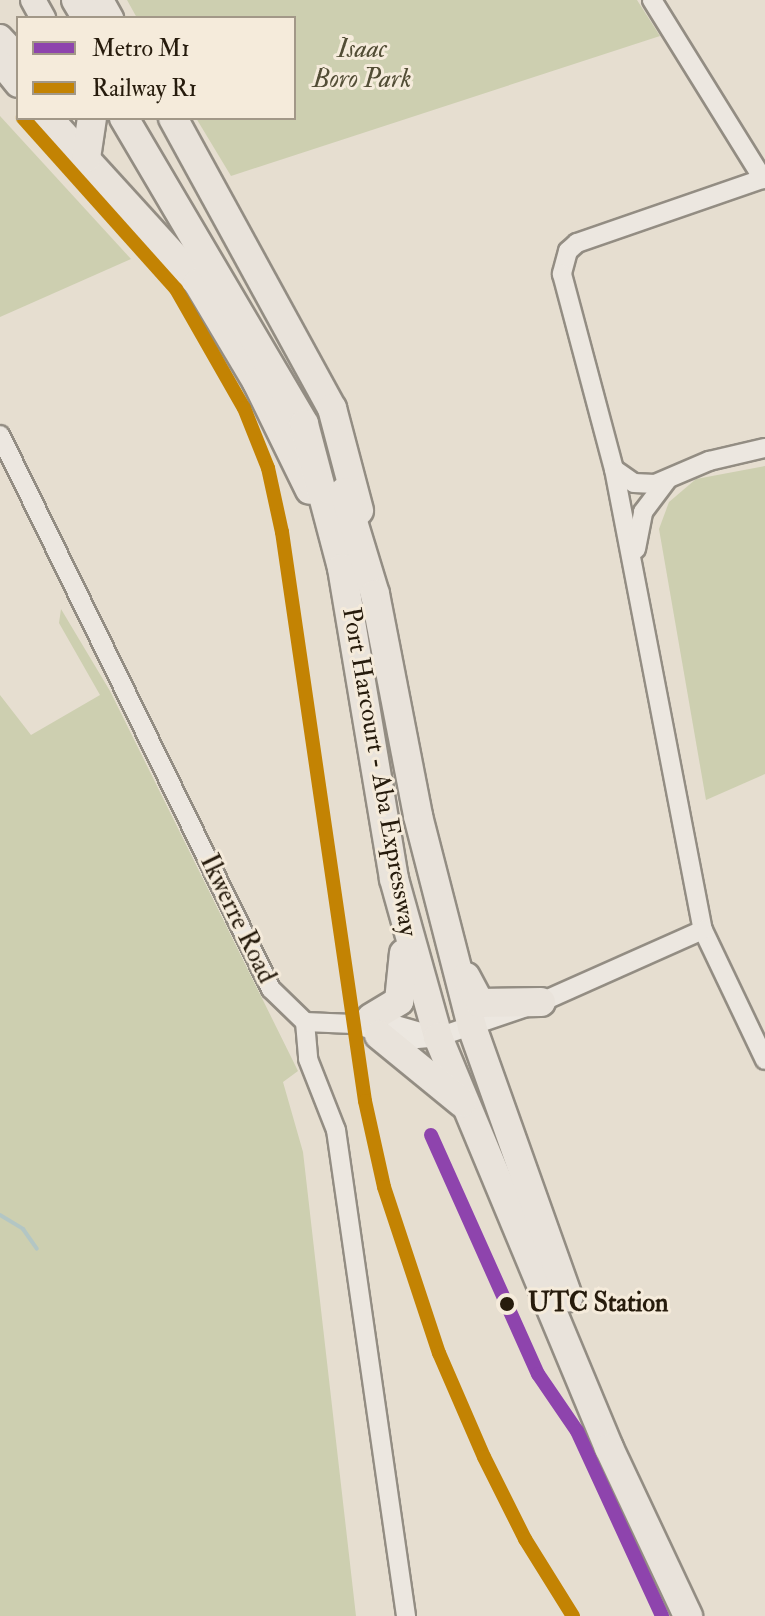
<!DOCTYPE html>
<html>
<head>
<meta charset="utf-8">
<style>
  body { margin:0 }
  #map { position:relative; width:765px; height:1616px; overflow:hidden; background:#e6ded0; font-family:"IM FELL Double Pica",serif }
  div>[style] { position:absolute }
  .green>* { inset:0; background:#cdcfb0 }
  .stream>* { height:4px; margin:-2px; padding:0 2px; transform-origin:2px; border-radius:2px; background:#b3c6c4 }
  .roads { filter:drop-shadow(2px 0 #938d83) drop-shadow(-2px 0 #938d83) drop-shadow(0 2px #938d83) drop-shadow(0 -2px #938d83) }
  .minor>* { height:18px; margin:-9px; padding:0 9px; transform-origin:9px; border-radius:9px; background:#ece7e0 }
  .major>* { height:24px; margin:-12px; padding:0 12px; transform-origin:12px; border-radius:12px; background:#e9e3db }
  .highway>* { height:28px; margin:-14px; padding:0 14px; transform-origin:14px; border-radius:14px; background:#e9e3db }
  .rail-1>* { height:14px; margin:-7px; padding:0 7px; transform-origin:7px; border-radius:7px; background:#c38303 }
  .metro-1>* { height:14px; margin:-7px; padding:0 7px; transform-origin:7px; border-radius:7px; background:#8e44ad }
  .dots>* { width:22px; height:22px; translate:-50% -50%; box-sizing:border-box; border:4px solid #f5ebdb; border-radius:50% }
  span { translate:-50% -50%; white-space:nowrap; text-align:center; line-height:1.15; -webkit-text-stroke:6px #f5ebdb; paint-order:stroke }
  .park-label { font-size:26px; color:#524d35; font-style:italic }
  .street-label { font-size:26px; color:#261b0c }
  .stop-label { font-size:26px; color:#261b0c; font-weight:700 }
  .left { translate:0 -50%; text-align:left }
  .legend { position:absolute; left:16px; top:16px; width:280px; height:104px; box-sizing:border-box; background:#f5ebdb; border:2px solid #a29888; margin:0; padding:10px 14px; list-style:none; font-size:24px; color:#261b0c }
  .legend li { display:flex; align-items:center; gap:16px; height:40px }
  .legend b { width:40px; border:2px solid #a29888 }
</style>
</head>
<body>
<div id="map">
  <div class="green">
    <i style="clip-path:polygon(127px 0,637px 0,660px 36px,231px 176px,196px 118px,294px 118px,294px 18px,137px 18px)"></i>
    <i style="clip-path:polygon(0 116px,131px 259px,0 317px)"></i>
    <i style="clip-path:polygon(765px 466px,765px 774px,706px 800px,659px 529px,669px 502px,696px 479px)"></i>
    <i style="clip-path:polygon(61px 609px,110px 691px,298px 1071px,283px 1082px,303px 1152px,356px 1616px,0 1616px,0 695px,31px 735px,100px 695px,59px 623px)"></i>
  </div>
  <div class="stream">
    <i style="left:0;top:1215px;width:27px;rotate:31deg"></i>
    <i style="left:23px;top:1229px;width:24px;rotate:55deg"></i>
  </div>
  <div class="roads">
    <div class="minor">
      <i style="left:652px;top:0;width:211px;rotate:58.2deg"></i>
      <i style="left:765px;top:178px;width:199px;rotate:160.9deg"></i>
      <i style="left:577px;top:243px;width:12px;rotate:138deg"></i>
      <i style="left:568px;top:251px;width:24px;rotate:105deg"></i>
      <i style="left:562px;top:274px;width:202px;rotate:75.1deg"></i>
      <i style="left:614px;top:469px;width:470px;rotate:79.1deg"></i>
      <i style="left:703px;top:930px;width:144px;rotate:64.5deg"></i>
      <i style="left:0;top:435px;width:617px;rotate:63.93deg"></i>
      <i style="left:271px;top:989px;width:47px;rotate:44.1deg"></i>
      <i style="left:614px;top:469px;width:24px;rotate:35deg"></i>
      <i style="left:634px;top:483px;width:21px;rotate:3deg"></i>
      <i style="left:655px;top:484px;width:59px;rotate:-23.1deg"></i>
      <i style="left:709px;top:461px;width:57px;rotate:-13.1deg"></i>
      <i style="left:636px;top:549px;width:38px;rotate:-79deg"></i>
      <i style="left:643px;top:512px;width:40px;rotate:-53deg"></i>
      <i style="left:305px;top:1022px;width:37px;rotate:85deg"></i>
      <i style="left:308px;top:1059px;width:76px;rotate:68.5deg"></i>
      <i style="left:336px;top:1130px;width:491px;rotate:81.8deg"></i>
      <i style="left:305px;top:1022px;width:48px;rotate:2.4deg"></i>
      <i style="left:353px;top:1024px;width:19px;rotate:-18deg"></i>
      <i style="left:371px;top:1018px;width:70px;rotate:15.8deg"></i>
      <i style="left:353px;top:1024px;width:55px;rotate:16.8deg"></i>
      <i style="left:406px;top:1040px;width:32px;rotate:-5deg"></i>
      <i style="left:438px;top:1037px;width:109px;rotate:-18.8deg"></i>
      <i style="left:541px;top:1002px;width:177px;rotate:-24deg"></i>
    </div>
    <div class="major">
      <i style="left:33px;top:0;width:21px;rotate:61deg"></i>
      <i style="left:101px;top:0;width:21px;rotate:61deg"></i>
      <i style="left:0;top:37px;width:26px;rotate:47deg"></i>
      <i style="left:0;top:63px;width:28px;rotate:51deg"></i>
    </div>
    <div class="highway">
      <i style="left:76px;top:0;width:21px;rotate:59deg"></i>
      <i style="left:48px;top:118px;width:223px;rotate:47.7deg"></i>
      <i style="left:198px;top:283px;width:115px;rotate:59.2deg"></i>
      <i style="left:257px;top:382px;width:120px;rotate:63.9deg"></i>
      <i style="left:124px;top:118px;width:355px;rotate:59.5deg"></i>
      <i style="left:304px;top:424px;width:149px;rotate:75.2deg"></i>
      <i style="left:342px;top:568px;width:315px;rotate:80.5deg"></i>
      <i style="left:394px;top:879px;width:164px;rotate:74.4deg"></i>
      <i style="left:438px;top:1037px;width:445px;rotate:67.4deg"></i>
      <i style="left:609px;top:1448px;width:186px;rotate:64.8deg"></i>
      <i style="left:173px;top:118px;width:331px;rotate:61.3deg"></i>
      <i style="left:332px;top:408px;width:106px;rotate:75.2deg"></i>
      <i style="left:86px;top:158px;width:40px;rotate:-81.5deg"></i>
      <i style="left:344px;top:492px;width:107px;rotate:73.1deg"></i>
      <i style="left:375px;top:594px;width:226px;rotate:79deg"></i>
      <i style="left:418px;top:816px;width:218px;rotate:75.6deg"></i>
      <i style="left:472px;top:1027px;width:287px;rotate:70.4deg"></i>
      <i style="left:466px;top:977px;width:30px;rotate:62deg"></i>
      <i style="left:480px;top:1003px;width:61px;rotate:-0.9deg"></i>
      <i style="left:371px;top:1018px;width:33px;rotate:-31deg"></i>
      <i style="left:399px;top:1001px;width:48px;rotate:-84.1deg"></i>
      <i style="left:379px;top:1035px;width:107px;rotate:39.3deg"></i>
    </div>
  </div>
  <div class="rail-1">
    <i style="left:23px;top:118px;width:229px;rotate:48.2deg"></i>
    <i style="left:176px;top:289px;width:137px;rotate:60.3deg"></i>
    <i style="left:244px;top:408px;width:65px;rotate:68.2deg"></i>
    <i style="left:268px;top:468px;width:66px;rotate:77.7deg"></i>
    <i style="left:282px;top:532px;width:575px;rotate:81.7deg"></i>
    <i style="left:365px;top:1101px;width:88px;rotate:77.5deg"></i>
    <i style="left:384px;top:1187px;width:175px;rotate:71.7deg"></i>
    <i style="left:439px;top:1353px;width:113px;rotate:66.6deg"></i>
    <i style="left:484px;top:1457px;width:92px;rotate:63.4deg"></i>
    <i style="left:525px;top:1539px;width:91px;rotate:58.1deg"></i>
  </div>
  <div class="metro-1">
    <i style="left:431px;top:1135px;width:262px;rotate:65.9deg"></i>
    <i style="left:538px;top:1374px;width:69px;rotate:55.6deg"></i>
    <i style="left:577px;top:1431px;width:204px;rotate:65.3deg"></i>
  </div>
  <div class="dots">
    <i style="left:507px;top:1304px;background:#261b0c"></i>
  </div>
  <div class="park-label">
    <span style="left:362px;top:65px">Isaac<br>Boro Park</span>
  </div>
  <div class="street-label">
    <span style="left:379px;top:772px;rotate:80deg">Port Harcourt - Aba Expressway</span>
    <span style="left:237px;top:919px;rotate:64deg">Ikwerre Road</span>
  </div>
  <div class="stop-label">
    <span class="left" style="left:528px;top:1304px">UTC Station</span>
  </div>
  <ul class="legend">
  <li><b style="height:10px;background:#8e44ad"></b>Metro M1</li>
  <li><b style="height:10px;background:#c38303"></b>Railway R1</li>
  </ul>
</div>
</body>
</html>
